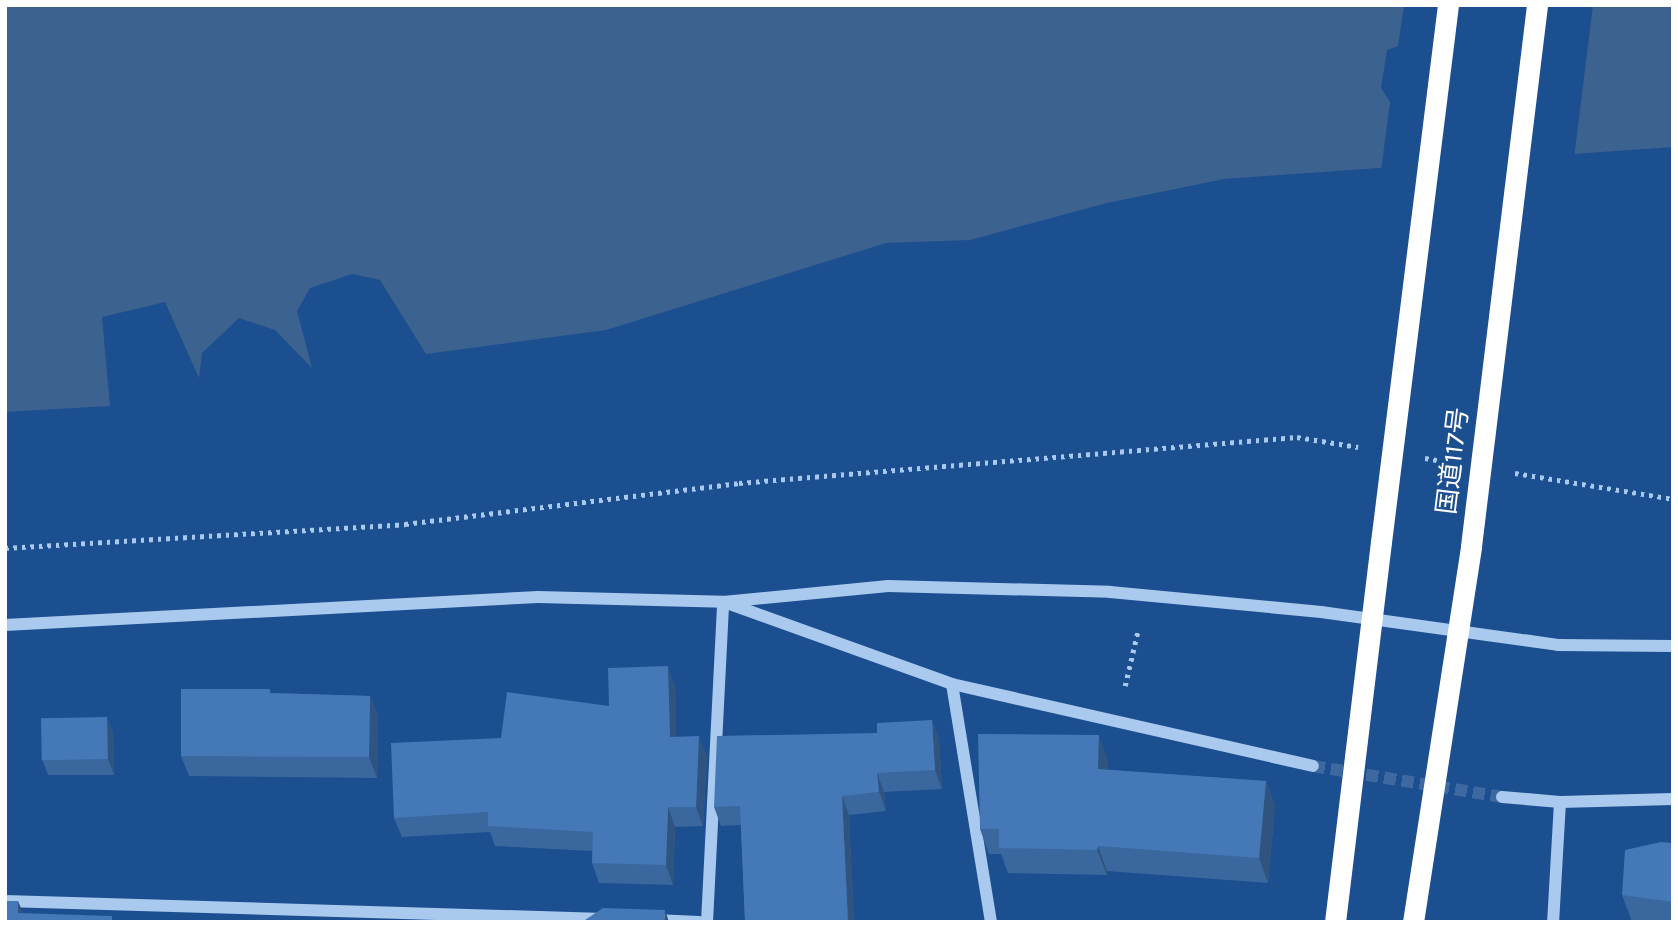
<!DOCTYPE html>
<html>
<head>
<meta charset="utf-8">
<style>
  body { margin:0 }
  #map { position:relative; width:1678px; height:927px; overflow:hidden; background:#1b4f8f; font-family:Karla,"Noto Sans JP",sans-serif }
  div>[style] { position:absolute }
  .water>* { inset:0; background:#3c6290 }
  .pier>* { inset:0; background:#1b4f8f }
  .minor-tunnel>* { height:12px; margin-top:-6px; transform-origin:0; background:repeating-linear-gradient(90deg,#3d69a0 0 12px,transparent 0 18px) }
  .path>* { height:4.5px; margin-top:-2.25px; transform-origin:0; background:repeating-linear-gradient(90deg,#a9c9ee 0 3.5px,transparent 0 8.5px) }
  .minor>* { height:12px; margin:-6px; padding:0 6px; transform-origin:6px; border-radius:6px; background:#a9c9ee }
  .highway>* { height:21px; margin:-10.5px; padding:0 10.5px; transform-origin:10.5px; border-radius:10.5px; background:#fff }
  .highway-bridge>* { height:21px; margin:-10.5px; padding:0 10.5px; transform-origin:10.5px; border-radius:10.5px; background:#fff }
  .wall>* { inset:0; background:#3a679d }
  .shaded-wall>* { inset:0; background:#305480 }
  .building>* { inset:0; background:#4478b7; transform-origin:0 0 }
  span { translate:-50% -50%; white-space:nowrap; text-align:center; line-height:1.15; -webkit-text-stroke:7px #1b4f8f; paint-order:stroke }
  .street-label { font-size:26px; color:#fff }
  .frame { position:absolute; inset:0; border:7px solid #fff; pointer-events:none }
</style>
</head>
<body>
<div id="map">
  <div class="water">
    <i style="clip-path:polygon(5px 5px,1673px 5px,1673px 147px,1224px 179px,1107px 203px,970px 240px,886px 243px,606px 330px,426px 354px,380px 280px,352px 274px,310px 288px,297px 311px,312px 368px,275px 330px,239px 318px,202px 353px,199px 378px,165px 302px,102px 317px,110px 406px,5px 412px)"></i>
  </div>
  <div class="pier">
    <i style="clip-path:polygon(1404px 5px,1593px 5px,1574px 158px,1381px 171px,1390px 102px,1381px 88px,1387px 50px,1398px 46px)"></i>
  </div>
  <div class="minor-tunnel">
    <i style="left:1313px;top:766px;width:192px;rotate:9.3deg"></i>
  </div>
  <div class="path">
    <i style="left:1425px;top:458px;width:22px;rotate:10deg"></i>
    <i style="left:1515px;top:473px;width:160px;rotate:9.3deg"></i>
    <i style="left:5px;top:548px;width:401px;rotate:-3.4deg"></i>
    <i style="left:405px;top:524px;width:337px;rotate:-7deg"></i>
    <i style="left:739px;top:483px;width:560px;rotate:-4.71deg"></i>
    <i style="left:1297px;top:437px;width:62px;rotate:9.3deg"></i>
    <i style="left:1125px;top:686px;width:57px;rotate:-76.9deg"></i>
  </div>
  <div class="minor">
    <i style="left:727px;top:603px;width:239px;rotate:19.8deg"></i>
    <i style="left:952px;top:684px;width:370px;rotate:12.8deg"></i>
    <i style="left:5px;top:625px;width:534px;rotate:-3.01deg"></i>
    <i style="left:538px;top:597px;width:185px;rotate:1.5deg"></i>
    <i style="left:723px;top:602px;width:166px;rotate:-5.5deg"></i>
    <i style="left:888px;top:586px;width:222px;rotate:1.5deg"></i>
    <i style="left:1110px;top:592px;width:212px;rotate:5.4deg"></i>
    <i style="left:1321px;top:612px;width:239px;rotate:7.9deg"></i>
    <i style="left:1558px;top:645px;width:115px;rotate:0.5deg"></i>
    <i style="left:952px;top:684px;width:241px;rotate:80.7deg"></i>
    <i style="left:1502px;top:797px;width:58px;rotate:4.9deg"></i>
    <i style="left:1560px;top:802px;width:120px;rotate:93.3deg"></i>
    <i style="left:1560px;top:802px;width:113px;rotate:-1.5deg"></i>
    <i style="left:5px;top:901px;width:599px;rotate:1.72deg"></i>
    <i style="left:654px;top:920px;width:45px;rotate:2.5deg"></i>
    <i style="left:707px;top:922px;width:320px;rotate:-87.1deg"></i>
  </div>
  <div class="highway">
    <i style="left:1335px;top:922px;width:383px;rotate:-83.1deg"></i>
    <i style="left:1413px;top:922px;width:380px;rotate:-81.2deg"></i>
  </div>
  <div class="highway-bridge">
    <i style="left:1381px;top:542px;width:541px;rotate:-82.89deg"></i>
    <i style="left:1471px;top:546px;width:545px;rotate:-83.04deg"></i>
  </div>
  <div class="wall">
    <i style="clip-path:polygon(675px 686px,676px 737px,707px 756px,703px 826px,675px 827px,673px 885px,599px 883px,592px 863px,593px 851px,495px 846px,490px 832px,402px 837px,394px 818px,501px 738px)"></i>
    <i style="clip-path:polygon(271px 693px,370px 696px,378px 716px,377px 778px,189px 776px,181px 756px)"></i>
    <i style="clip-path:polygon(107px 717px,113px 733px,114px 775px,48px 775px,42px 759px)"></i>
    <i style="clip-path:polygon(932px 720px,939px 739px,942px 789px,884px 792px,886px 811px,849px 815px,854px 922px,745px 922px,741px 825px,721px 826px,714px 807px,877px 733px)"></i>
    <i style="clip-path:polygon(1108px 760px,1108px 770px,1266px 781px,1275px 806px,1268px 883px,1107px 871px,1107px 875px,1008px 873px,1001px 854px,989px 854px,980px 829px)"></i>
    <i style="clip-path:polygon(1673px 843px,1673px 922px,1632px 922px,1622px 895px)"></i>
  </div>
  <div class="shaded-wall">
    <i style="clip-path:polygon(668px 666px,675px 686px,677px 756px,670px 737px)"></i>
    <i style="clip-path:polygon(370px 696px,378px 716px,377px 778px,369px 757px)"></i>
    <i style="clip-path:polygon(107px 717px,113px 733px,114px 775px,108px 759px)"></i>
    <i style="clip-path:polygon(932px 720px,939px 739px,942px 789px,935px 770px)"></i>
    <i style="clip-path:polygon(1099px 735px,1108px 760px,1107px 794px,1098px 769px)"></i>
    <i style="clip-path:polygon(699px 736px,707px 756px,703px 826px,696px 807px)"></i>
    <i style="clip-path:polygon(877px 773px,884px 792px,886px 811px,879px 792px)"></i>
    <i style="clip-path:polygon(1266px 781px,1275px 806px,1268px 883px,1259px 858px)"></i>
    <i style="clip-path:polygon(842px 796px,849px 815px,854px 922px,848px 922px)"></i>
    <i style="clip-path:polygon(668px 807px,675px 827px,673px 885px,666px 865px)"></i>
    <i style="clip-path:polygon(1098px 846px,1107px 871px,1107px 875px,1097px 850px)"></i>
    <i style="clip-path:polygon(18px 901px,26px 920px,18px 913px)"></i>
    <i style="clip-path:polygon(665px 910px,669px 922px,664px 922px)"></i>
  </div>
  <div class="building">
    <i style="clip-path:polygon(668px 666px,670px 737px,699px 736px,696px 807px,668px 807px,666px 865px,592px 863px,593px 832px,488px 826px,488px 812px,394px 818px,391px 743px,501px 738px,507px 692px,609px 706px,608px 668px)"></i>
    <i style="clip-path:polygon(181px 689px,270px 689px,270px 693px,370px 696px,369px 757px,181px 756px)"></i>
    <i style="left:107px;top:717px;width:42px;height:66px;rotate:89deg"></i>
    <i style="clip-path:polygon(932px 720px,935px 770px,877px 773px,879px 792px,842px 796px,848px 922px,745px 922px,740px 806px,714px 807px,717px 736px,877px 733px,877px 723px)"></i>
    <i style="clip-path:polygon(978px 734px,1099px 735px,1098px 769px,1266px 781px,1259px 858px,1098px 846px,1097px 850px,999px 848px,999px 829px,980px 829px)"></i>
    <i style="clip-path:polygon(1661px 842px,1673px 843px,1673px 902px,1622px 895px,1625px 850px)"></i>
    <i style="clip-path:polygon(5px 901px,18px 901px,18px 913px,112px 916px,112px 922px,5px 922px)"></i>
    <i style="clip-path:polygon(603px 908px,665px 910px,664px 922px,582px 922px)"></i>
  </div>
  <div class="street-label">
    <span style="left:1453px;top:461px;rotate:-83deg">国道117号</span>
  </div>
  <div class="frame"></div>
</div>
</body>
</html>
